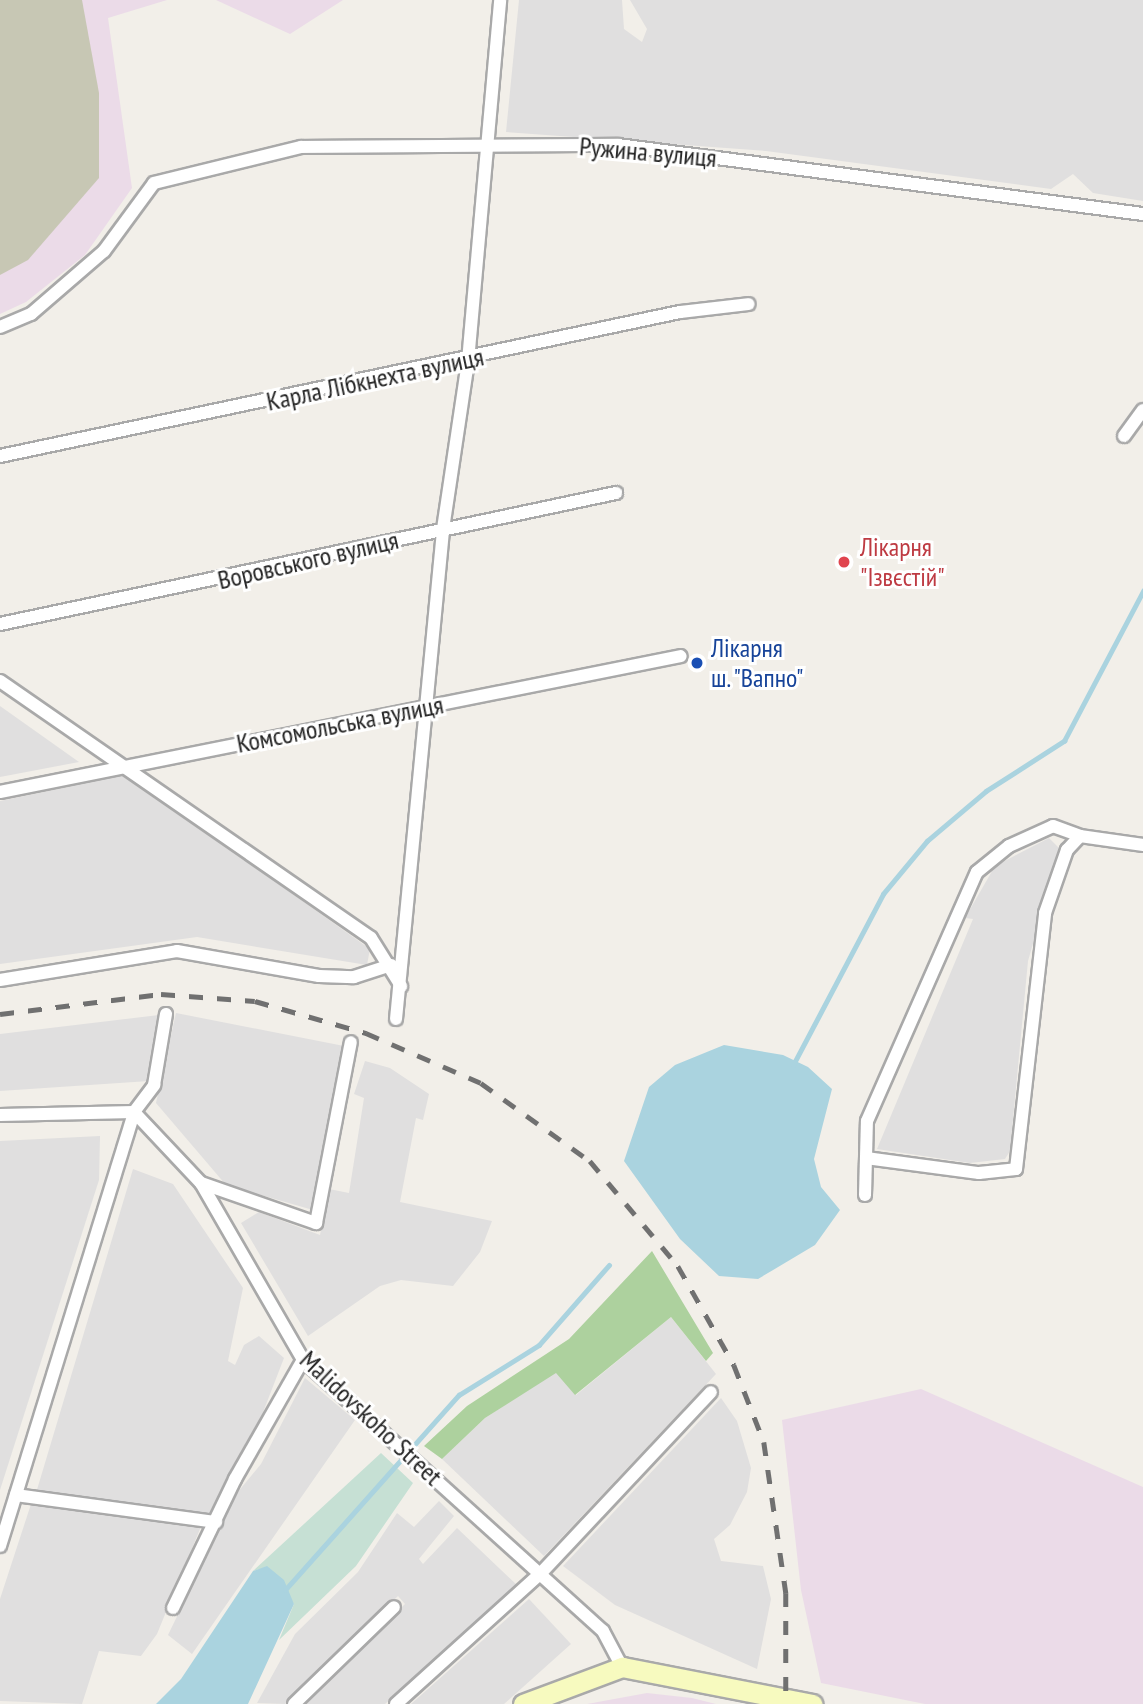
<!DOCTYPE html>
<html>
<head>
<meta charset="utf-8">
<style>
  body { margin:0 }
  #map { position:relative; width:1143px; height:1704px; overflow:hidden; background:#f2efe9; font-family:"PT Sans Narrow",sans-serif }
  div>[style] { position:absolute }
  .residential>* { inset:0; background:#e0dfdf }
  .industrial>* { inset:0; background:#ebdbe8 }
  .construction>* { inset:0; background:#c7c7b4 }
  .forest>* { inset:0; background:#add19e }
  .wetland>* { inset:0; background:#c6e0d4 }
  .water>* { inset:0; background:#aad3df }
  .stream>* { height:4.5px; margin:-2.25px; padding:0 2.25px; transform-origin:2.25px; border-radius:2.25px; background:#aad3df }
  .roads { filter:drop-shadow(2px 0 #a9a9a9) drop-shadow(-2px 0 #a9a9a9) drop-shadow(0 2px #a9a9a9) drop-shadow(0 -2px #a9a9a9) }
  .street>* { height:12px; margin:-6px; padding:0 6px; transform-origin:6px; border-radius:6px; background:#fff }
  .secondary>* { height:19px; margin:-9.5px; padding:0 9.5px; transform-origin:9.5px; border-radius:9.5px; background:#f7fabf }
  .rail>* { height:4.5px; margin-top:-2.25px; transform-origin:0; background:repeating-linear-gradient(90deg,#707070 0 14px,transparent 0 28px) }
  .dots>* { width:19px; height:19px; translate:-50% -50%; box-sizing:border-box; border:4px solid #fff; border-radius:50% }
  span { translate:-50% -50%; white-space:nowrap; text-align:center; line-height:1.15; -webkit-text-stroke:6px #fff; paint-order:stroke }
  .street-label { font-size:26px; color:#222 }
  .health-label { font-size:26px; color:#be3a42 }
  .left { translate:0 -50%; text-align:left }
  .transit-label { font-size:26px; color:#164399 }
</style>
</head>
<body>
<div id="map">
  <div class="residential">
    <i style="clip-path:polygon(519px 0,622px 0,624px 29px,642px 42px,647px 29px,630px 0,1143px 0,1143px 201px,1093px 193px,1073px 174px,1051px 189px,766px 151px,506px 132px)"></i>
    <i style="clip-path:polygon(0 706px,79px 762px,0 777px)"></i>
    <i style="clip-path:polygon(125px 775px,370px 949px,367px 965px,197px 937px,0 964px,0 801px)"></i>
    <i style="clip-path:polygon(1049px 838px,1060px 849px,1028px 961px,1010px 1151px,1005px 1159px,970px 1163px,877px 1149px,973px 919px,965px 918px,995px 866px)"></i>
    <i style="clip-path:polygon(176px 1013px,344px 1046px,313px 1210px,226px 1185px,156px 1103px)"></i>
    <i style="clip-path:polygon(159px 1015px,149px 1081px,0 1091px,0 1034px)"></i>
    <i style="clip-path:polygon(365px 1061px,390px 1068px,429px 1094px,423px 1120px,416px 1118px,400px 1202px,492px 1221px,480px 1252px,453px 1286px,401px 1280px,380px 1286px,308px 1336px,241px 1223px,259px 1212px,320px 1235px,329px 1189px,349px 1193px,364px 1098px,354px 1094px)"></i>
    <i style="clip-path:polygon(100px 1136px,99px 1180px,0 1490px,0 1141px)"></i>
    <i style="clip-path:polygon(133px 1169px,173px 1184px,243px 1288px,228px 1361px,235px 1365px,244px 1345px,259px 1336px,284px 1358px,253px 1438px,210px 1516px,36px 1493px)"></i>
    <i style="clip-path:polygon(671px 1317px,716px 1374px,544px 1556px,442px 1459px,485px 1418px,556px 1372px,576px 1395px)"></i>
    <i style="clip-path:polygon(305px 1378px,355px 1420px,192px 1654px,168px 1635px,237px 1493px,261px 1464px)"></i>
    <i style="clip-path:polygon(721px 1398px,737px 1421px,751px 1468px,747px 1492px,730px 1525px,714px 1539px,721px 1561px,763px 1566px,771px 1599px,757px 1669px,615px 1605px,563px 1566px)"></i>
    <i style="clip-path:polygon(32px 1501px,202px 1524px,157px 1634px,141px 1656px,99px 1651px,82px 1704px,0 1701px,0 1599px)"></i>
    <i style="clip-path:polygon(439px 1501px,454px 1516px,419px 1559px,423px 1564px,457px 1528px,518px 1586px,385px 1704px,304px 1704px,405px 1604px,398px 1596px,285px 1704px,257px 1703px,295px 1634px,358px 1572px,397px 1513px,414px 1527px)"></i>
    <i style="clip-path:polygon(529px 1599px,571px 1644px,504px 1704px,411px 1704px)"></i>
  </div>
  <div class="industrial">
    <i style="clip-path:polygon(0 0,167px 0,108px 18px,132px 188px,85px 255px,26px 302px,0 314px)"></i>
    <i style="clip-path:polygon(216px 0,343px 0,290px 34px)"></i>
    <i style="clip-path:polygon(921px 1389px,1143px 1487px,1143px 1704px,925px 1704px,821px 1683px,801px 1590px,782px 1420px)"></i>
    <i style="clip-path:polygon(647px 1693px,692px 1698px,716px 1704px,587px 1704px)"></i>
  </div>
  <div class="construction">
    <i style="clip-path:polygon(0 0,82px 0,99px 93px,99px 178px,28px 260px,0 275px)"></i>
  </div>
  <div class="forest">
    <i style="clip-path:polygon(652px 1251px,713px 1353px,706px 1361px,671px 1317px,575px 1395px,556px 1373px,485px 1418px,442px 1459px,424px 1446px,467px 1406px,569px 1339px)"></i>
  </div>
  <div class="wetland">
    <i style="clip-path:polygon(381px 1453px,413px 1483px,356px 1566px,279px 1640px,294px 1604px,267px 1567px,253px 1571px)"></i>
  </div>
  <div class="water">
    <i style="clip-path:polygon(724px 1045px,783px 1055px,808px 1067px,832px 1089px,814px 1159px,821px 1187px,840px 1210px,815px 1245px,758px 1279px,719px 1276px,680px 1239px,624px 1161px,649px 1087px,675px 1065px)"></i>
    <i style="clip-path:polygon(267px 1566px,284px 1580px,294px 1604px,248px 1704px,156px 1704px,181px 1679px,253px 1571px)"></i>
  </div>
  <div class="stream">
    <i style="left:793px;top:1065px;width:193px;rotate:-62.2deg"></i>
    <i style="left:883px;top:894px;width:69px;rotate:-50.3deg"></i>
    <i style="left:927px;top:841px;width:77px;rotate:-40.3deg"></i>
    <i style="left:986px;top:791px;width:93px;rotate:-32.7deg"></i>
    <i style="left:1064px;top:741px;width:170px;rotate:-62.2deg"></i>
    <i style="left:285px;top:1590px;width:261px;rotate:-48.3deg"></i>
    <i style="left:459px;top:1395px;width:94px;rotate:-32deg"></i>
    <i style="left:539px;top:1345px;width:106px;rotate:-48.8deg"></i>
  </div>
  <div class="roads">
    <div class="street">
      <i style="left:0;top:327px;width:34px;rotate:-23deg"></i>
      <i style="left:31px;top:314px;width:96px;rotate:-40.8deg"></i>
      <i style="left:104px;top:251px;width:84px;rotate:-53.7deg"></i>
      <i style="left:154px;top:183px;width:151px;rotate:-13.8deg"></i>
      <i style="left:301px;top:147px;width:317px;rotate:-0.4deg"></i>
      <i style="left:618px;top:145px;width:530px;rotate:7.49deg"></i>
      <i style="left:1124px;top:436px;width:32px;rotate:-54deg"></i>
      <i style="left:0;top:456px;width:695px;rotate:-11.96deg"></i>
      <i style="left:680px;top:312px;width:69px;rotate:-6.6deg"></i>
      <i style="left:0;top:624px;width:630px;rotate:-12.01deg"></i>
      <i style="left:0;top:681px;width:451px;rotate:34.7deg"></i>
      <i style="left:371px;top:938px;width:57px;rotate:58deg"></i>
      <i style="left:0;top:792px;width:694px;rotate:-11.29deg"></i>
      <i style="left:0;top:980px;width:179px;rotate:-9.3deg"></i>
      <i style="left:177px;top:951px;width:144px;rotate:10deg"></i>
      <i style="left:319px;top:976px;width:35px;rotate:2deg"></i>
      <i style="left:354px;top:977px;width:39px;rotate:-18deg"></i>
      <i style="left:396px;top:1019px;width:492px;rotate:-84.5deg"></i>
      <i style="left:443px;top:529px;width:170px;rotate:-81.5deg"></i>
      <i style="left:468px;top:361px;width:362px;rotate:-84.9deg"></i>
      <i style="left:0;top:1115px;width:134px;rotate:-1.3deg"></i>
      <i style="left:134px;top:1112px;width:98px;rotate:46.7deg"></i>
      <i style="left:201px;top:1183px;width:204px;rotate:60deg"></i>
      <i style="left:303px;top:1360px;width:404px;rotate:42.1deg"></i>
      <i style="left:603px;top:1631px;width:41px;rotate:62.2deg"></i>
      <i style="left:866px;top:1158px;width:114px;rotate:7.6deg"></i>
      <i style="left:979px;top:1173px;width:37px;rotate:-6deg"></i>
      <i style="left:1016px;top:1169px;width:258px;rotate:-83.5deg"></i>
      <i style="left:1045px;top:913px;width:67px;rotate:-70.8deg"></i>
      <i style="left:1067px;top:850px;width:19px;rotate:-47deg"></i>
      <i style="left:1080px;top:836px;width:64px;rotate:8.1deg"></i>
      <i style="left:201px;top:1183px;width:122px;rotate:19.2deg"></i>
      <i style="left:316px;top:1223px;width:184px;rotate:-79.1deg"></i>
      <i style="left:865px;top:1195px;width:74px;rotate:-88.5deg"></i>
      <i style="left:867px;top:1121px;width:272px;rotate:-66.2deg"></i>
      <i style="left:977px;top:872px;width:41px;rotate:-39.1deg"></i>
      <i style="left:1009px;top:846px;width:48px;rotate:-24.4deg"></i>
      <i style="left:1053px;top:826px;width:29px;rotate:20deg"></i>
      <i style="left:16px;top:1495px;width:202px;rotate:7.7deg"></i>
      <i style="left:0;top:1546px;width:454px;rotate:-72.8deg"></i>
      <i style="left:134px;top:1112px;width:34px;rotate:-53deg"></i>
      <i style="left:154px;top:1085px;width:72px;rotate:-80.4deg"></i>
      <i style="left:173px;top:1608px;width:143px;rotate:-64.3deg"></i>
      <i style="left:235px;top:1479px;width:137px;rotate:-60.3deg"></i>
      <i style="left:294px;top:1704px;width:139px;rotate:-44.1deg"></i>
      <i style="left:396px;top:1704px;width:195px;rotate:-42.1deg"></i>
      <i style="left:541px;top:1573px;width:248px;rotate:-46.8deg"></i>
    </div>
    <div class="secondary">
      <i style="left:523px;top:1704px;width:106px;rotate:-20.5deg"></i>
      <i style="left:622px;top:1667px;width:194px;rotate:11deg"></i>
    </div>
  </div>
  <div class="rail">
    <i style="left:0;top:1014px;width:162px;rotate:-7.1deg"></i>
    <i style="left:161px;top:994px;width:94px;rotate:4.3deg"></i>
    <i style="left:255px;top:1001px;width:116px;rotate:16.1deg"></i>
    <i style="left:366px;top:1033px;width:125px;rotate:23.5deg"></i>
    <i style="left:481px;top:1083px;width:134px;rotate:35.6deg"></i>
    <i style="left:590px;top:1161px;width:137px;rotate:50deg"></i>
    <i style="left:678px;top:1266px;width:114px;rotate:60.5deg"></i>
    <i style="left:734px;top:1365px;width:83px;rotate:68.7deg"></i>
    <i style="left:764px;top:1442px;width:153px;rotate:81.7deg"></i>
    <i style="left:786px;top:1593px;width:111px;rotate:90deg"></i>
  </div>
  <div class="dots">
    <i style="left:844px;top:562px;background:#e0444e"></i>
    <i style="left:697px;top:663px;background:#1a4fb4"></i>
  </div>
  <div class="street-label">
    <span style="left:648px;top:152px;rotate:5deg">Ружина вулиця</span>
    <span style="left:375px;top:379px;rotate:-12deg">Карла Лібкнехта вулиця</span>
    <span style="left:308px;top:560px;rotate:-13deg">Воровського вулиця</span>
    <span style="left:340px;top:724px;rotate:-11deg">Комсомольська вулиця</span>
    <span style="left:371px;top:1418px;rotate:43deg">Malidovskoho Street</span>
  </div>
  <div class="health-label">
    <span class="left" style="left:860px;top:562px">Лікарня<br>"Ізвєстій"</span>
  </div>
  <div class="transit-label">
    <span class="left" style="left:711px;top:663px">Лікарня<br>ш. "Вапно"</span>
  </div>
</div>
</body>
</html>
